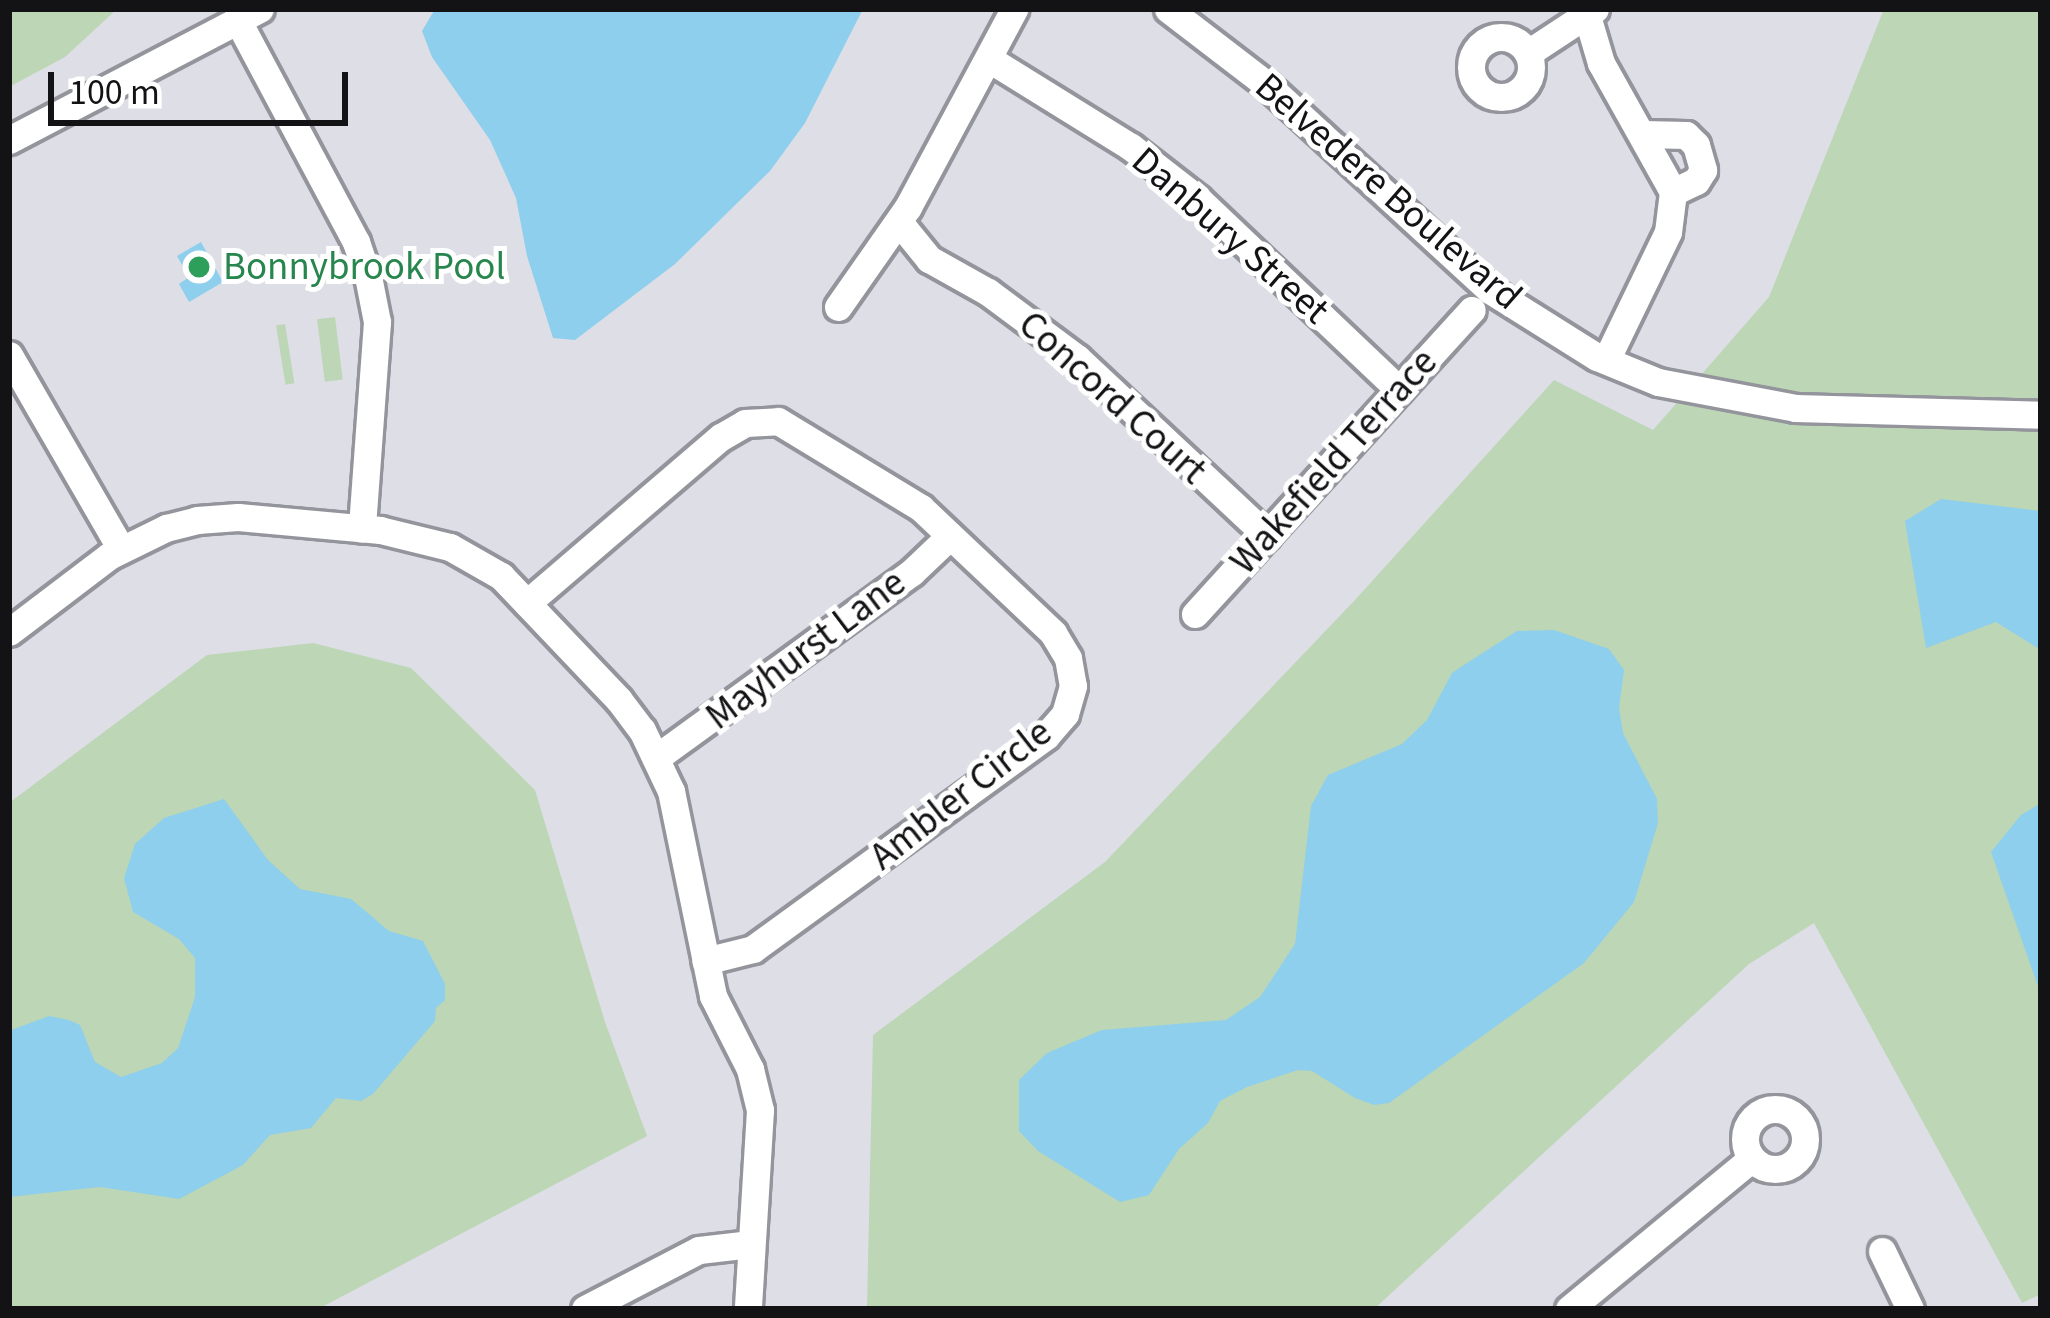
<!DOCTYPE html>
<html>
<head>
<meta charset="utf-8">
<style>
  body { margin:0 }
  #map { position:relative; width:2050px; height:1318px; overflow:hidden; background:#dedee6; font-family:"Source Sans 3",sans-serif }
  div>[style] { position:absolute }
  .green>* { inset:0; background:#bcd6b6; transform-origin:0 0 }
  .water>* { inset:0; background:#8dcfec }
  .roads { filter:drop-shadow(3px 0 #94959c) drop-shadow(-3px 0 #94959c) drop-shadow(0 3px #94959c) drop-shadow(0 -3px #94959c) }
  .minor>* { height:27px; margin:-13.5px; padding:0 13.5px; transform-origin:13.5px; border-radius:13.5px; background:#fff }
  .minor>.ring { margin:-13.5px; padding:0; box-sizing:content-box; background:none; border:27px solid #fff; border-radius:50% }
  .dots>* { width:33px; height:33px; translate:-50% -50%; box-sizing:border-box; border:6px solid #fff; border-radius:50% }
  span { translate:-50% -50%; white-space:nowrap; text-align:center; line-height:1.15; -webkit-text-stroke:10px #fff; paint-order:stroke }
  .street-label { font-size:39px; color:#131316 }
  .leisure-label { font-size:39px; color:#27864d }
  .left { translate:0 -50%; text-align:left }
  .frame { position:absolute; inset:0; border:12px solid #131316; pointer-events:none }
  .scale { position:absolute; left:48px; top:72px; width:300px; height:54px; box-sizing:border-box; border:6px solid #131316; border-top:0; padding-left:15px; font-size:36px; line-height:42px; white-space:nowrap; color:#131316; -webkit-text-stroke:9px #fff; paint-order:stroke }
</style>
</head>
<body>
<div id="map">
  <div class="green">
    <i style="clip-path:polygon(9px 9px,117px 9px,65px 57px,9px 87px)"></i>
    <i style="clip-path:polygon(1884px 9px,2041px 9px,2041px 1294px,2022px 1303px,1814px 923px,1749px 964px,1374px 1309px,867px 1309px,873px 1035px,1105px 862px,1355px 600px,1554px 380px,1653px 430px,1769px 297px)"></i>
    <i style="left:335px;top:317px;width:63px;height:18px;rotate:83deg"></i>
    <i style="left:285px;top:324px;width:60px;height:9px;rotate:81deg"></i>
    <i style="clip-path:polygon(313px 643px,411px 668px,535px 790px,605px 1022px,647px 1136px,318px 1309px,9px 1309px,9px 803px,207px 655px)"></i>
  </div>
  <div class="water">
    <i style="clip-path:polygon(435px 9px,863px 9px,805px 123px,770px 171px,675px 264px,575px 340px,553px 338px,527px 256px,516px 198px,490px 140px,432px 57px,422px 31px)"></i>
    <i style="clip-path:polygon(201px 242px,223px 282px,189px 302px,179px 284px,189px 277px,177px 256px)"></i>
    <i style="clip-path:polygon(1941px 499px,2041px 511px,2041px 650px,1996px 622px,1926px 648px,1905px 521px)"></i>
    <i style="clip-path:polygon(1554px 630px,1609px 649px,1624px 670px,1619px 708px,1623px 733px,1657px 799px,1658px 823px,1634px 902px,1584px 963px,1389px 1103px,1374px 1105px,1355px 1098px,1312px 1071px,1298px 1070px,1247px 1087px,1220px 1101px,1208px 1123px,1179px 1149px,1149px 1195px,1120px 1202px,1038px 1151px,1019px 1131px,1019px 1080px,1047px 1053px,1102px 1030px,1226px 1020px,1260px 997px,1295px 944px,1311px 806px,1328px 775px,1402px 744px,1427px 720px,1452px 673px,1467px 663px,1517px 631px)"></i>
    <i style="clip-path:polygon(224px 799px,268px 860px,300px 889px,351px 899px,389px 931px,423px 941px,445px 984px,445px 1000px,436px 1008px,435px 1021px,373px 1094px,361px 1101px,336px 1098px,311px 1128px,270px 1135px,243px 1165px,179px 1199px,100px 1187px,9px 1197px,9px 1031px,49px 1016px,69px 1020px,80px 1025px,95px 1062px,121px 1077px,162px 1063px,178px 1048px,195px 997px,195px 958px,179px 939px,133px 912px,124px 878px,135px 844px,164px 818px)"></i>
    <i style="clip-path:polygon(2041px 803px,2041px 995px,1991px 852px,2021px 815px)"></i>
  </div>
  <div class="roads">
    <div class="minor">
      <i style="left:1168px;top:9px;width:125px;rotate:37.5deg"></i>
      <i style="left:1267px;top:85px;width:303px;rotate:42.6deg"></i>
      <i style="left:1490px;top:290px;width:126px;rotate:32.1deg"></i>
      <i style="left:1597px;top:357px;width:66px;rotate:22.3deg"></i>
      <i style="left:1658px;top:382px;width:139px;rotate:10.7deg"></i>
      <i style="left:1795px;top:408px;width:246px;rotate:1.6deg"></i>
      <i style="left:1585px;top:9px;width:56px;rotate:73.5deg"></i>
      <i style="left:1601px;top:63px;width:148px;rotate:60.8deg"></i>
      <i style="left:1673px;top:192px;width:40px;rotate:97.1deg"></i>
      <i style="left:1668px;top:232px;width:142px;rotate:115.8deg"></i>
      <i style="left:238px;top:21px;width:251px;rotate:61.9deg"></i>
      <i style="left:356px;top:242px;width:36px;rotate:71deg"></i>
      <i style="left:368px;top:276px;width:47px;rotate:78.9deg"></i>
      <i style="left:377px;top:322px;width:207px;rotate:94.2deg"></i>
      <i class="ring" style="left:1471px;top:37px;width:33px;height:33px"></i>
      <i style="left:1528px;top:53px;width:80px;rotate:-33.3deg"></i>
      <i style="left:989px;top:59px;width:167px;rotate:31.8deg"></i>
      <i style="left:1131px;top:147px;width:85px;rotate:37.8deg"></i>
      <i style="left:1198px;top:199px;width:277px;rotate:43.5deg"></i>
      <i style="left:1643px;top:134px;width:43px;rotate:1.3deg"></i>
      <i style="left:1686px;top:135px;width:14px;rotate:45deg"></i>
      <i style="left:1696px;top:145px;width:26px;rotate:74deg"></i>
      <i style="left:1703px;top:170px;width:13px;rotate:122deg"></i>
      <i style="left:1696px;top:181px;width:25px;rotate:154deg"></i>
      <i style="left:9px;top:140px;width:283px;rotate:-27.6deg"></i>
      <i style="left:899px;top:222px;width:48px;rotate:51deg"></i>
      <i style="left:929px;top:259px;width:68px;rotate:29.2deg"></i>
      <i style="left:988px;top:292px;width:111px;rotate:36.6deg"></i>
      <i style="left:1077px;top:358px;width:260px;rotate:43.1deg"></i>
      <i style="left:838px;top:307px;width:122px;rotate:-55deg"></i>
      <i style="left:908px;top:207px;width:225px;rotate:-61.8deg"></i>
      <i style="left:9px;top:355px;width:224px;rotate:60deg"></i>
      <i style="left:527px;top:603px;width:255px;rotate:-40.6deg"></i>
      <i style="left:721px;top:437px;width:28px;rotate:-30deg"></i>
      <i style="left:745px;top:423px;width:33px;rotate:-3deg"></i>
      <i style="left:778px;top:421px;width:167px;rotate:31.3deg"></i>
      <i style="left:921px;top:508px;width:182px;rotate:43.4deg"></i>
      <i style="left:1053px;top:633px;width:29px;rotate:59deg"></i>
      <i style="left:1068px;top:658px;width:28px;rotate:80deg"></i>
      <i style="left:1073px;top:686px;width:29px;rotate:106deg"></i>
      <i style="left:1065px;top:714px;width:29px;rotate:131deg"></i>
      <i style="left:1046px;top:736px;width:362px;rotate:144deg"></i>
      <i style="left:753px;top:949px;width:49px;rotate:166deg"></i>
      <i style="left:1195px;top:614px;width:411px;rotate:-47.7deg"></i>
      <i style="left:9px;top:632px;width:126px;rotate:-37.2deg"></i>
      <i style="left:109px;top:556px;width:64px;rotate:-26.2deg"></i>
      <i style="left:166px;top:528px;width:32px;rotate:-14deg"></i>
      <i style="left:197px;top:520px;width:41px;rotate:-4.2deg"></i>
      <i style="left:238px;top:517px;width:143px;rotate:5.2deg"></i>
      <i style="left:380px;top:530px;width:72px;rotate:13.7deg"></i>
      <i style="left:450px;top:547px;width:59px;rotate:29.6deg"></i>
      <i style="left:501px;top:576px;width:171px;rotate:46.4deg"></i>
      <i style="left:619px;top:700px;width:38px;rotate:53deg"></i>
      <i style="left:642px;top:730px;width:68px;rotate:64.6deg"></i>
      <i style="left:671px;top:791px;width:209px;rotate:78.4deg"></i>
      <i style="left:713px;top:996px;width:82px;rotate:63.1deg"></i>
      <i style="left:750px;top:1069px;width:42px;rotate:76.3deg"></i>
      <i style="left:760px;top:1110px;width:199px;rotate:93.5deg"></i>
      <i style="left:656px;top:758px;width:316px;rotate:-36deg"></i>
      <i style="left:912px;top:572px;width:52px;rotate:-43.5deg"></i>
      <i class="ring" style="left:1745px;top:1109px;width:33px;height:33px"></i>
      <i style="left:1882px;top:1251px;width:64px;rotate:64.2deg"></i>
      <i style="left:585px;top:1309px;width:128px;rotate:-27.4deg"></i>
      <i style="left:699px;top:1250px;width:52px;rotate:-6.6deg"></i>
      <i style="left:1569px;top:1309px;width:236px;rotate:-39.5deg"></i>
    </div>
  </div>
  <div class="dots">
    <i style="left:199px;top:267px;background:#2e9e5b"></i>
  </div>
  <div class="street-label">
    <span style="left:1388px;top:192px;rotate:41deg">Belvedere Boulevard</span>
    <span style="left:1230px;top:236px;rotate:41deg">Danbury Street</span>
    <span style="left:1112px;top:398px;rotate:42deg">Concord Court</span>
    <span style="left:1334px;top:462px;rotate:-48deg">Wakefield Terrace</span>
    <span style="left:806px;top:650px;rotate:-37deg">Mayhurst Lane</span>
    <span style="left:961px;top:795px;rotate:-38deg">Ambler Circle</span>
  </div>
  <div class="leisure-label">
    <span class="left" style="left:223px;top:267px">Bonnybrook Pool</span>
  </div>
  <div class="frame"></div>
  <div class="scale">100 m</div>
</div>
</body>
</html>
